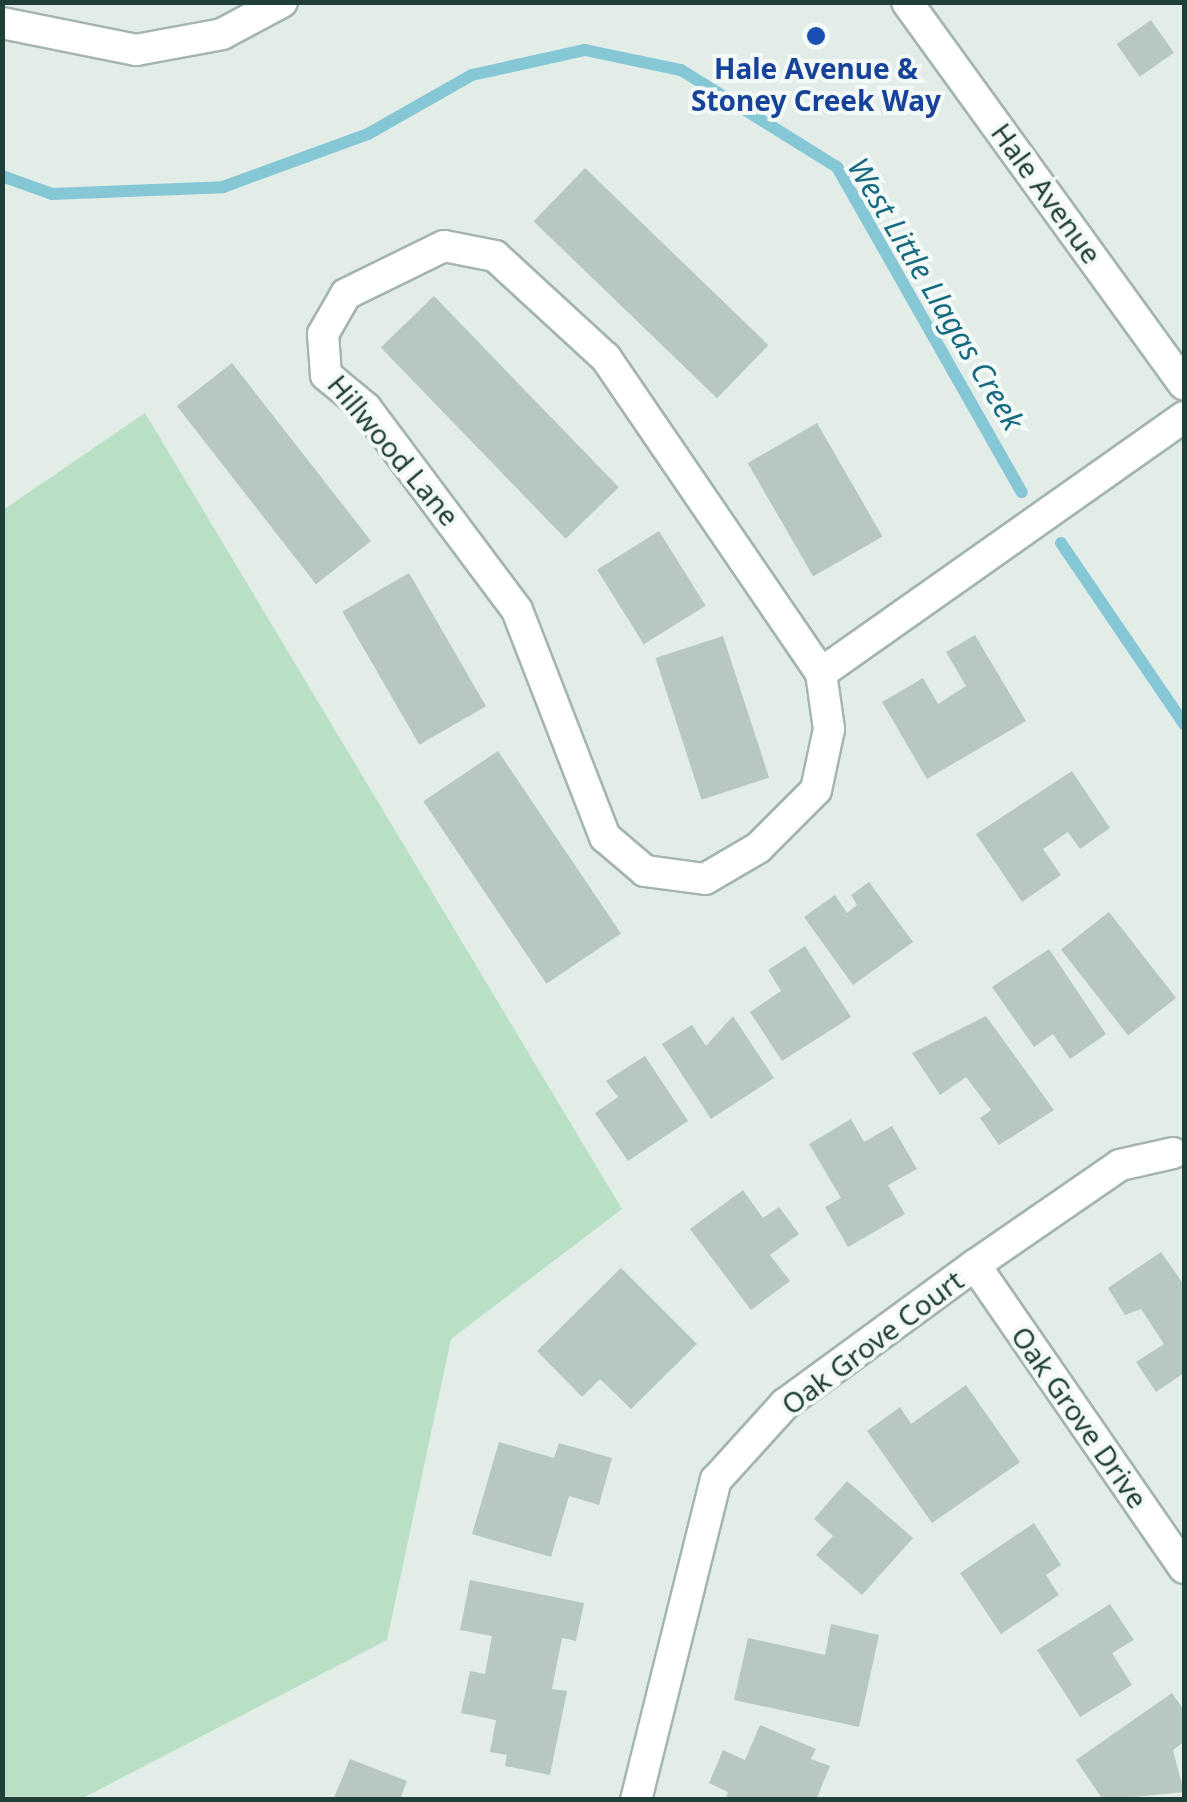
<!DOCTYPE html>
<html>
<head>
<meta charset="utf-8">
<style>
  body { margin:0 }
  #map { position:relative; width:1187px; height:1802px; overflow:hidden; background:#e2ede8; font-family:"Noto Sans",sans-serif }
  div>[style] { position:absolute }
  .green>* { inset:0; background:#b9e0c5 }
  .stream>* { height:12px; margin:-6px; padding:0 6px; transform-origin:6px; border-radius:6px; background:#86c7d6 }
  .building>* { inset:0; background:#b7c8c1; transform-origin:0 0 }
  .roads { filter:drop-shadow(2px 0 #a4b5b0) drop-shadow(-2px 0 #a4b5b0) drop-shadow(0 2px #a4b5b0) drop-shadow(0 -2px #a4b5b0) }
  .minor>* { height:30px; margin:-15px; padding:0 15px; transform-origin:15px; border-radius:15px; background:#fff }
  .secondary>* { height:30px; margin:-15px; padding:0 15px; transform-origin:15px; border-radius:15px; background:#fff }
  .dots>* { width:28px; height:28px; translate:-50% -50%; box-sizing:border-box; border:5px solid #f3f9f6; border-radius:50% }
  span { translate:-50% -50%; white-space:nowrap; text-align:center; line-height:1.15; -webkit-text-stroke:8px #f3f9f6; paint-order:stroke }
  .transit-label { font-size:28px; color:#164399; font-weight:700 }
  .street-label { font-size:28px; color:#203f38 }
  .water-label { font-size:30px; color:#166a7f; font-style:italic }
  .frame { position:absolute; inset:0; border:5px solid #203f38; pointer-events:none }
</style>
</head>
<body>
<div id="map">
  <div class="green">
    <i style="clip-path:polygon(145px 413px,622px 1209px,451px 1339px,387px 1640px,81px 1799px,3px 1799px,3px 510px)"></i>
  </div>
  <div class="stream">
    <i style="left:2px;top:176px;width:53px;rotate:19.8deg"></i>
    <i style="left:52px;top:194px;width:171px;rotate:-2.3deg"></i>
    <i style="left:223px;top:187px;width:154px;rotate:-20.1deg"></i>
    <i style="left:368px;top:134px;width:120px;rotate:-29.6deg"></i>
    <i style="left:472px;top:75px;width:116px;rotate:-12.5deg"></i>
    <i style="left:585px;top:50px;width:98px;rotate:11.8deg"></i>
    <i style="left:681px;top:70px;width:184px;rotate:31.9deg"></i>
    <i style="left:837px;top:167px;width:374px;rotate:60.4deg"></i>
    <i style="left:1061px;top:543px;width:219px;rotate:55.8deg"></i>
  </div>
  <div class="building">
    <i style="left:1151px;top:20px;width:40px;height:42px;rotate:55deg"></i>
    <i style="left:585px;top:168px;width:255px;height:74px;rotate:44deg"></i>
    <i style="left:434px;top:296px;width:266px;height:74px;rotate:46deg"></i>
    <i style="left:232px;top:363px;width:226px;height:70px;rotate:52deg"></i>
    <i style="left:817px;top:423px;width:131px;height:80px;rotate:60deg"></i>
    <i style="left:659px;top:531px;width:88px;height:73px;rotate:58deg"></i>
    <i style="left:409px;top:573px;width:154px;height:77px;rotate:60deg"></i>
    <i style="clip-path:polygon(975px 635px,1026px 721px,927px 779px,882px 702px,923px 678px,938px 704px,966px 686px,946px 652px)"></i>
    <i style="left:723px;top:636px;width:149px;height:71px;rotate:72deg"></i>
    <i style="left:498px;top:751px;width:220px;height:90px;rotate:56deg"></i>
    <i style="clip-path:polygon(1072px 771px,1110px 828px,1080px 849px,1068px 832px,1043px 849px,1061px 875px,1022px 902px,976px 834px)"></i>
    <i style="clip-path:polygon(869px 882px,913px 942px,853px 985px,804px 917px,835px 895px,847px 913px,857px 905px,851px 895px)"></i>
    <i style="left:1109px;top:912px;width:109px;height:61px;rotate:52deg"></i>
    <i style="clip-path:polygon(805px 946px,851px 1017px,782px 1061px,750px 1012px,781px 991px,768px 970px)"></i>
    <i style="clip-path:polygon(1049px 949px,1106px 1034px,1070px 1059px,1053px 1034px,1034px 1047px,992px 987px)"></i>
    <i style="clip-path:polygon(733px 1016px,774px 1078px,711px 1119px,662px 1044px,692px 1025px,706px 1046px)"></i>
    <i style="clip-path:polygon(986px 1016px,1054px 1110px,999px 1145px,980px 1118px,991px 1110px,966px 1077px,940px 1095px,912px 1053px)"></i>
    <i style="clip-path:polygon(645px 1056px,688px 1121px,628px 1161px,595px 1113px,618px 1097px,606px 1081px)"></i>
    <i style="clip-path:polygon(851px 1119px,864px 1142px,892px 1126px,917px 1169px,888px 1185px,905px 1214px,848px 1247px,825px 1207px,841px 1198px,809px 1144px)"></i>
    <i style="clip-path:polygon(743px 1190px,763px 1218px,779px 1207px,799px 1234px,770px 1255px,790px 1281px,751px 1310px,690px 1229px)"></i>
    <i style="clip-path:polygon(1161px 1252px,1184px 1285px,1184px 1373px,1156px 1392px,1136px 1362px,1164px 1344px,1141px 1309px,1125px 1315px,1108px 1288px)"></i>
    <i style="clip-path:polygon(621px 1268px,697px 1344px,631px 1409px,600px 1379px,582px 1397px,537px 1351px)"></i>
    <i style="clip-path:polygon(966px 1385px,1020px 1462px,932px 1523px,867px 1431px,900px 1407px,911px 1424px)"></i>
    <i style="clip-path:polygon(499px 1442px,554px 1458px,559px 1443px,612px 1458px,599px 1505px,569px 1496px,551px 1557px,472px 1534px)"></i>
    <i style="clip-path:polygon(847px 1481px,913px 1538px,862px 1595px,816px 1555px,833px 1536px,814px 1519px)"></i>
    <i style="clip-path:polygon(1034px 1523px,1061px 1565px,1046px 1575px,1059px 1595px,1001px 1634px,960px 1573px)"></i>
    <i style="clip-path:polygon(470px 1580px,584px 1603px,576px 1641px,562px 1638px,552px 1689px,567px 1691px,550px 1775px,505px 1766px,507px 1755px,490px 1752px,496px 1720px,461px 1713px,470px 1671px,485px 1674px,492px 1636px,460px 1630px)"></i>
    <i style="clip-path:polygon(1110px 1604px,1134px 1640px,1112px 1653px,1132px 1685px,1080px 1717px,1037px 1650px)"></i>
    <i style="clip-path:polygon(831px 1624px,879px 1635px,859px 1727px,734px 1700px,748px 1638px,825px 1655px)"></i>
    <i style="clip-path:polygon(1172px 1693px,1184px 1710px,1184px 1742px,1173px 1750px,1184px 1792px,1103px 1800px,1076px 1760px)"></i>
    <i style="clip-path:polygon(760px 1725px,816px 1749px,811px 1759px,830px 1766px,816px 1800px,725px 1800px,728px 1792px,709px 1783px,723px 1750px,745px 1760px)"></i>
    <i style="clip-path:polygon(350px 1759px,407px 1781px,401px 1796px,409px 1800px,333px 1800px)"></i>
  </div>
  <div class="roads">
    <div class="minor">
      <i style="left:2px;top:23px;width:137px;rotate:11.4deg"></i>
      <i style="left:136px;top:50px;width:87px;rotate:-10.5deg"></i>
      <i style="left:222px;top:34px;width:68px;rotate:-28.1deg"></i>
      <i style="left:444px;top:246px;width:52px;rotate:11.1deg"></i>
      <i style="left:495px;top:256px;width:151px;rotate:42.6deg"></i>
      <i style="left:606px;top:358px;width:381px;rotate:55.7deg"></i>
      <i style="left:821px;top:673px;width:57px;rotate:81.9deg"></i>
      <i style="left:829px;top:729px;width:62px;rotate:102deg"></i>
      <i style="left:816px;top:790px;width:82px;rotate:135deg"></i>
      <i style="left:758px;top:848px;width:61px;rotate:149.7deg"></i>
      <i style="left:705px;top:879px;width:61px;rotate:-172.4deg"></i>
      <i style="left:645px;top:871px;width:52px;rotate:-139.6deg"></i>
      <i style="left:605px;top:837px;width:243px;rotate:-111.2deg"></i>
      <i style="left:517px;top:610px;width:252px;rotate:-126.8deg"></i>
      <i style="left:366px;top:408px;width:52px;rotate:-140.5deg"></i>
      <i style="left:326px;top:375px;width:41px;rotate:-94.2deg"></i>
      <i style="left:323px;top:334px;width:46px;rotate:-60.1deg"></i>
      <i style="left:346px;top:294px;width:109px;rotate:-26.1deg"></i>
      <i style="left:821px;top:673px;width:444px;rotate:-35.2deg"></i>
      <i style="left:975px;top:1265px;width:368px;rotate:55.4deg"></i>
      <i style="left:636px;top:1800px;width:330px;rotate:-76deg"></i>
      <i style="left:716px;top:1480px;width:103px;rotate:-47.8deg"></i>
      <i style="left:785px;top:1404px;width:235px;rotate:-36.2deg"></i>
      <i style="left:975px;top:1265px;width:176px;rotate:-34.6deg"></i>
      <i style="left:1120px;top:1165px;width:54px;rotate:-12.8deg"></i>
    </div>
    <div class="secondary">
      <i style="left:907px;top:2px;width:472px;rotate:54.1deg"></i>
    </div>
  </div>
  <div class="dots">
    <i style="left:816px;top:36px;background:#1a4fb4"></i>
  </div>
  <div class="transit-label">
    <span style="left:816px;top:84px">Hale Avenue &amp;<br>Stoney Creek Way</span>
  </div>
  <div class="street-label">
    <span style="left:1047px;top:193px;rotate:54deg">Hale Avenue</span>
    <span style="left:394px;top:450px;rotate:50deg">Hillwood Lane</span>
    <span style="left:872px;top:1342px;rotate:-37deg">Oak Grove Court</span>
    <span style="left:1080px;top:1417px;rotate:55deg">Oak Grove Drive</span>
  </div>
  <div class="water-label">
    <span style="left:936px;top:294px;rotate:59deg">West Little Llagas Creek</span>
  </div>
  <div class="frame"></div>
</div>
</body>
</html>
